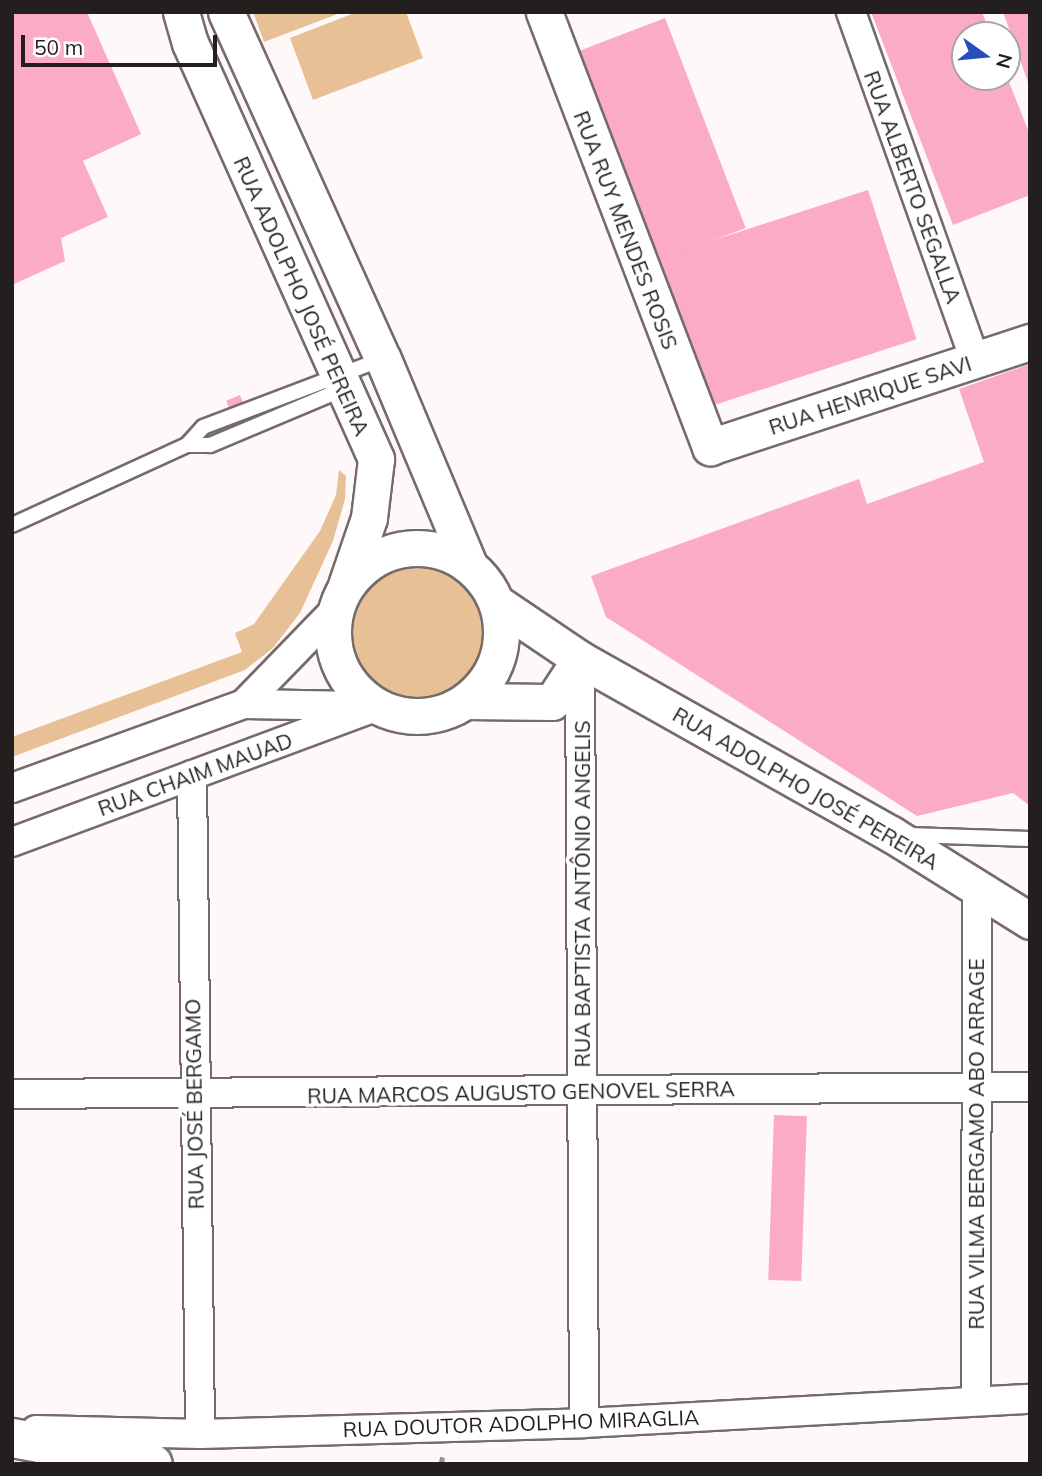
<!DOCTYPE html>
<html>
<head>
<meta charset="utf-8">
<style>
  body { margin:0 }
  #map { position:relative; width:1042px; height:1476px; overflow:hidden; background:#fff8f8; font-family:Mulish,sans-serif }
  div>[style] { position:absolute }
  .green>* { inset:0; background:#e7c195 }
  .round { border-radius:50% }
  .building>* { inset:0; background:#fcabc4; transform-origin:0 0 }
  .path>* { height:4.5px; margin-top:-2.25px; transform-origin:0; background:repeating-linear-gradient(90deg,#989393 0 7px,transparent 0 10.5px) }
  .roads { filter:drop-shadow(2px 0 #746b6a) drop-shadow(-2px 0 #746b6a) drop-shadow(0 2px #746b6a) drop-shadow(0 -2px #746b6a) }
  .service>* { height:14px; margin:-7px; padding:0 7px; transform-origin:7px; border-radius:7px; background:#fff }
  .minor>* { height:28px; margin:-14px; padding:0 14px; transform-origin:14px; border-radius:14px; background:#fff }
  .tertiary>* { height:35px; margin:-17.5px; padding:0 17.5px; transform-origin:17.5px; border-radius:17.5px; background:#fff }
  .tertiary>.ring { margin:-17.5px; padding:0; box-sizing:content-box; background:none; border:35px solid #fff; border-radius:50% }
  .trunk>* { height:38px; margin:-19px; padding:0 19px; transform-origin:19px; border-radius:19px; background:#fff }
  span { translate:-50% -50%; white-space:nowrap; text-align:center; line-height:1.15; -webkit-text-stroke:7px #fff; paint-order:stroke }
  .street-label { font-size:21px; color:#231f1f }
  .frame { position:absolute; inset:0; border:14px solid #231f1f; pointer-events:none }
  .north { position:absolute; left:951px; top:21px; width:70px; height:70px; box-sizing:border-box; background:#fff; border:2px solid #a7a5a5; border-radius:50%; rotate:105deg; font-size:19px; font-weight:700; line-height:28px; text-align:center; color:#231f1f }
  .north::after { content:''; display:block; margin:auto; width:24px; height:32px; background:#264dbc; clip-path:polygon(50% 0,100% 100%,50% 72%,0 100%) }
  .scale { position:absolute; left:21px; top:35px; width:196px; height:32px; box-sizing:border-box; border:4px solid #231f1f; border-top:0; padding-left:9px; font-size:21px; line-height:24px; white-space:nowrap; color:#231f1f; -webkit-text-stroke:5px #fff; paint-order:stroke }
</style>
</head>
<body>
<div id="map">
  <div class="green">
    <i style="clip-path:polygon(253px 12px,343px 12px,264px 42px)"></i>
    <i style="clip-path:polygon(357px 12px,406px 12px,423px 58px,313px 100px,290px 38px)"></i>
    <i style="clip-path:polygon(339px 470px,346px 476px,345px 499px,333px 541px,300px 613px,273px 648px,245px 670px,12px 757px,12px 737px,242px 652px,235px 633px,254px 624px,320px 531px,336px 495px)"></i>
    <i class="round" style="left:347px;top:565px;width:136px;height:136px"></i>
  </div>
  <div class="building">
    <i style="clip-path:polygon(12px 12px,87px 12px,141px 134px,83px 161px,108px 217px,61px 238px,65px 261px,12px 285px)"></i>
    <i style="clip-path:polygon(871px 12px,982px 12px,991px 35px,965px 35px,965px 77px,1007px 77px,1030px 135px,1030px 195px,953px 225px)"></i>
    <i style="clip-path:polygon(1003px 12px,1030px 12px,1030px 85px,1029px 85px)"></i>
    <i style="left:665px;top:18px;width:225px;height:100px;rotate:69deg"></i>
    <i style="left:868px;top:190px;width:157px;height:222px;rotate:72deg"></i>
    <i style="clip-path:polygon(1030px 364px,1030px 806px,1013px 793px,917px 816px,606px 617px,591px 576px,859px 479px,867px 504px,984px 462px,959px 389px)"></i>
    <i style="left:240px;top:395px;width:43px;height:15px;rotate:67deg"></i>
    <i style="left:774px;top:1115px;width:33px;height:165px;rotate:2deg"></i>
  </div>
  <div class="path">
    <i style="left:441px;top:1464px;width:10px;rotate:-79deg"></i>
  </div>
  <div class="roads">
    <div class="service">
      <i style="left:187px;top:445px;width:24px;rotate:-48deg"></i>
      <i style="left:203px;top:427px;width:191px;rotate:-20.8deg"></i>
      <i style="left:12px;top:525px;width:192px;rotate:-24.6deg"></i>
      <i style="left:187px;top:445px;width:23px"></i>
      <i style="left:210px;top:445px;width:144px;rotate:-22.8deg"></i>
      <i style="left:909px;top:835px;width:121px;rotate:1.9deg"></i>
    </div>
    <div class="minor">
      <i style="left:851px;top:12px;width:370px;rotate:70.4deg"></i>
      <i style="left:335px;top:610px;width:131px;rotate:134.1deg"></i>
      <i style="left:244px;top:704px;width:115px;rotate:1deg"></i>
      <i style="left:580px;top:659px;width:764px;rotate:89.7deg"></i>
      <i style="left:192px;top:775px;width:659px;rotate:89.3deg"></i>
      <i style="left:12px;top:788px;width:247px;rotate:-19.9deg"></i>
      <i style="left:12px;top:842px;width:390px;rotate:-20.4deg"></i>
      <i style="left:12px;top:1094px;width:1018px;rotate:-0.39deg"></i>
      <i style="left:976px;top:1400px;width:512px;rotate:-89.89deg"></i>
      <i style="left:36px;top:1430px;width:164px;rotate:1.4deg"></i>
      <i style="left:200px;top:1434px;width:384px;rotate:-1.6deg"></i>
      <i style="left:584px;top:1423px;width:447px;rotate:-3.1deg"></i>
    </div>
    <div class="tertiary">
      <i style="left:181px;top:12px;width:32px;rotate:74deg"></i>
      <i style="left:190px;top:43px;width:456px;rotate:65.9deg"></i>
      <i style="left:376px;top:459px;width:59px;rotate:96.8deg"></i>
      <i style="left:369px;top:518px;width:71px;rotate:108.9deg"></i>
      <i style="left:226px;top:12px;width:381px;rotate:65.7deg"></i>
      <i style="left:383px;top:359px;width:223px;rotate:67.3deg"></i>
      <i style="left:544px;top:12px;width:466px;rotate:69.1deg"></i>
      <i style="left:710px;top:447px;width:337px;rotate:-18.2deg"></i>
      <i class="ring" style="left:333px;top:548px;width:133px;height:133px"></i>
      <i style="left:497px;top:603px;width:100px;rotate:34deg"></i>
      <i style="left:580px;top:659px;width:357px;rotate:29.4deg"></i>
      <i style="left:891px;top:834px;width:164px;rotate:32deg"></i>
      <i style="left:466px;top:701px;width:86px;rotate:0.7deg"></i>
      <i style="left:552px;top:702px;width:51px;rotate:-56.9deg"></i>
    </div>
    <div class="trunk">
      <i style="left:12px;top:1438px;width:143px;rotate:10.4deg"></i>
    </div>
  </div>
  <div class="street-label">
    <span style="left:913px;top:187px;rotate:70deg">RUA ALBERTO SEGALLA</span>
    <span style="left:626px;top:230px;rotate:69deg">RUA RUY MENDES ROSIS</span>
    <span style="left:302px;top:296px;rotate:66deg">RUA ADOLPHO JOSÉ PEREIRA</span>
    <span style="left:870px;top:395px;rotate:-18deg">RUA HENRIQUE SAVI</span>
    <span style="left:195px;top:774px;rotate:-20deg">RUA CHAIM MAUAD</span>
    <span style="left:806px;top:788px;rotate:30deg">RUA ADOLPHO JOSÉ PEREIRA</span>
    <span style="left:582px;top:894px;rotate:-90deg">RUA BAPTISTA ANTÔNIO ANGELIS</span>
    <span style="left:521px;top:1092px;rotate:-1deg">RUA MARCOS AUGUSTO GENOVEL SERRA</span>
    <span style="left:194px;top:1104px;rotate:-91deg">RUA JOSÉ BERGAMO</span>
    <span style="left:976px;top:1144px;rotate:-90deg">RUA VILMA BERGAMO ABO ARRAGE</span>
    <span style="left:521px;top:1423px;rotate:-2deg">RUA DOUTOR ADOLPHO MIRAGLIA</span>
  </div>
  <div class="frame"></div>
  <div class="north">N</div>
  <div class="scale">50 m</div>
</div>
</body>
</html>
